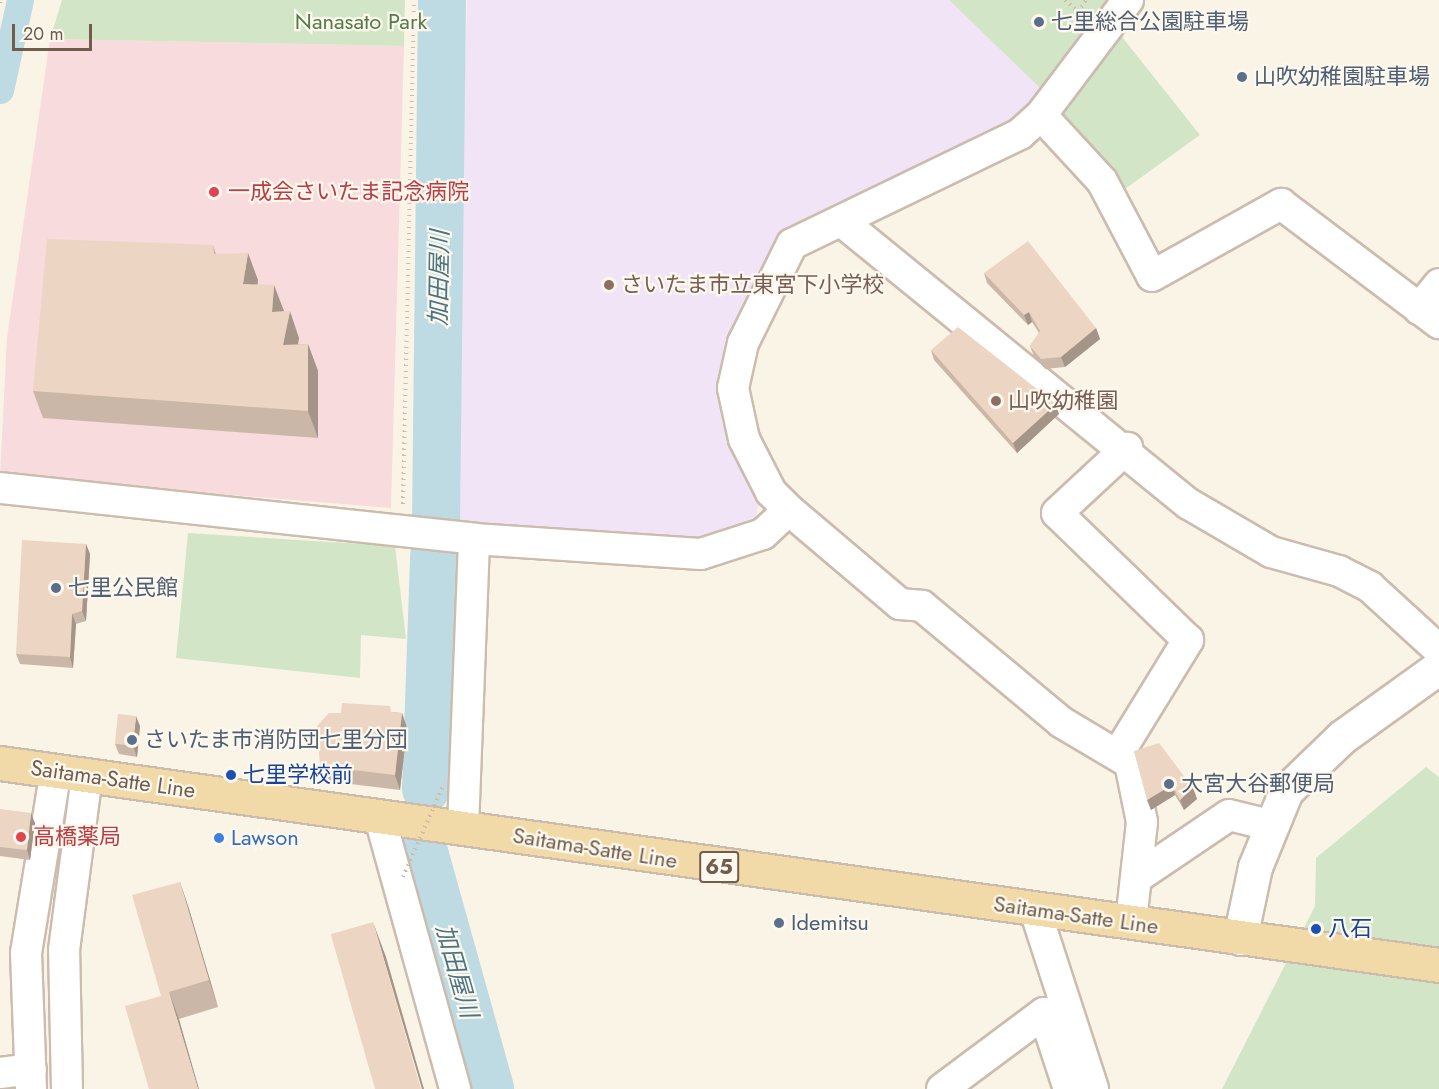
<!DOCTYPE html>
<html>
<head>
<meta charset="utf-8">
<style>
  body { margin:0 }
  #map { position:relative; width:1439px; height:1089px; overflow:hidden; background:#faf4e7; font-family:Jost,"Noto Sans JP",sans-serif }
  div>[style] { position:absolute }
  .education>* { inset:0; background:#f1e4f6 }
  .medical>* { inset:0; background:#f7dbdd }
  .green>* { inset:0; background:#d2e6c7 }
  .canal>* { height:27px; margin:-13.5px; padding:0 13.5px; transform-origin:13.5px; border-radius:13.5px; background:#bedae2 }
  .river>* { height:48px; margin:-24px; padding:0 24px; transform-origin:24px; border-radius:24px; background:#bedae2 }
  .path>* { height:4px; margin-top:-2px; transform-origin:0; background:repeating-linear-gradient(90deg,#d1b9a5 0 1.5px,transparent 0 6px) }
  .roads { filter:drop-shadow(2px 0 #cbbcae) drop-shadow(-2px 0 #cbbcae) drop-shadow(0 2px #cbbcae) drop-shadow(0 -2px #cbbcae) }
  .minor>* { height:30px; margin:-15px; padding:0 15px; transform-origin:15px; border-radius:15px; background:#fff }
  .tertiary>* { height:33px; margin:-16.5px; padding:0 16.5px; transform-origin:16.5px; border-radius:16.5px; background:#fff }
  .primary>* { height:33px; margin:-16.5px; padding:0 16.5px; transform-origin:16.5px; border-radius:16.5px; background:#f1daa7 }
  .path-bridge>* { height:4px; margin-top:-2px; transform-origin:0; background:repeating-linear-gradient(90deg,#d1b9a5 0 1.5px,transparent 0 6px) }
  .wall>* { inset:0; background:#cbb7a7 }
  .shaded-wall>* { inset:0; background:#a59588 }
  .building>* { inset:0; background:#ecd5c2; transform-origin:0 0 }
  .dots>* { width:16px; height:16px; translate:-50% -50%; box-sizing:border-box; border:3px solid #fdf8ed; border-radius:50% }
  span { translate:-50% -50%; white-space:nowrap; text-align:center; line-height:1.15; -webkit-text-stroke:4.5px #fdf8ed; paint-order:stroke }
  .shield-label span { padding:2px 4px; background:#fdf8ed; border:2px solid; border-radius:4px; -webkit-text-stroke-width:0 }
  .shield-label { font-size:21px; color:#715d4e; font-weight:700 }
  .park-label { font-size:22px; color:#567b4b }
  .service-label { font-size:22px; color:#4e5e75 }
  .left { translate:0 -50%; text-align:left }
  .health-label { font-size:22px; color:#be3a42 }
  .education-label { font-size:22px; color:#785e54 }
  .transit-label { font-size:22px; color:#164399 }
  .street-label { font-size:22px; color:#715d4e }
  .shop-label { font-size:22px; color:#366cbe }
  .water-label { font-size:24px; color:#4b7582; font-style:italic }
  .scale { position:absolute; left:12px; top:24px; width:80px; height:27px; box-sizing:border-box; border:3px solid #715d4e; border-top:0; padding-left:8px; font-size:18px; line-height:21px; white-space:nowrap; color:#715d4e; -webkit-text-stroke:4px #fdf8ed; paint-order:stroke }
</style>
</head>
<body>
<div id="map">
  <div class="education">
    <i style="clip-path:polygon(467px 0,949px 0,1041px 89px,1003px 135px,784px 234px,734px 337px,760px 501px,754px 523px,690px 540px,451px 523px)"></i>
  </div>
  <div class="medical">
    <i style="clip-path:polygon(50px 39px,404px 46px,391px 508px,0 476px,7px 338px)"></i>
  </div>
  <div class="green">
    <i style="clip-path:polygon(62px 0,405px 0,404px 46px,50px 39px)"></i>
    <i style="clip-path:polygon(949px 0,1110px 0,1041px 89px)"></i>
    <i style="clip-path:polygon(1119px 33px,1200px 135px,1118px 194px,1052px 117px)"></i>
    <i style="clip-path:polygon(188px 533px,395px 546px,406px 639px,361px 635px,360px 678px,176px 658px)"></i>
    <i style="clip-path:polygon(1426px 767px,1439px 777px,1439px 1089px,1222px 1089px,1315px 906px,1316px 858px)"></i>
  </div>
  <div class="canal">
    <i style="left:0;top:90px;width:92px;rotate:-77.5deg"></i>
  </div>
  <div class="river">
    <i style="left:436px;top:521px;width:521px;rotate:-89.34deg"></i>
    <i style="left:426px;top:789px;width:234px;rotate:-88deg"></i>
    <i style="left:424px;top:852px;width:246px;rotate:74.4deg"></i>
  </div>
  <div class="path">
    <i style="left:1065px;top:0;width:23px;rotate:41deg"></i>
    <i style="left:0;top:3px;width:3px;rotate:-72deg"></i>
    <i style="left:1078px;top:12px;width:14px;rotate:-56deg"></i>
    <i style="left:403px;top:504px;width:504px;rotate:-88.75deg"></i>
  </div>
  <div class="roads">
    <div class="minor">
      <i style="left:1128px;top:0;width:144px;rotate:127.1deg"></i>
      <i style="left:1041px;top:115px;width:28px;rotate:138deg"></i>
      <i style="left:1020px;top:134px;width:253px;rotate:154.2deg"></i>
      <i style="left:792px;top:244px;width:110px;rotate:116.3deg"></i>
      <i style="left:743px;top:343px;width:46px;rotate:102.5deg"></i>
      <i style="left:733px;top:388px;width:52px;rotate:77.8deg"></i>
      <i style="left:744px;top:439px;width:59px;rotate:63deg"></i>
      <i style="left:771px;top:492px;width:25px;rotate:45deg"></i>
      <i style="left:789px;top:510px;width:145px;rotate:40.3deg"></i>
      <i style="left:900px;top:604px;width:22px;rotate:5deg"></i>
      <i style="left:922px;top:606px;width:181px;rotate:39.8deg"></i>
      <i style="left:1061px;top:722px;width:80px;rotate:30.7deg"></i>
      <i style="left:1130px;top:763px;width:60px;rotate:78.5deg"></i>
      <i style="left:1142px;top:822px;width:101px;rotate:96.3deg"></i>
      <i style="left:1041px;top:115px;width:90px;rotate:47.3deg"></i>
      <i style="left:1102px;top:181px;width:107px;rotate:62.2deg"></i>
      <i style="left:1152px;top:276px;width:148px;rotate:-29.2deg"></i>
      <i style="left:1281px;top:204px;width:198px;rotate:37deg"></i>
      <i style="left:847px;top:218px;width:10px;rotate:73deg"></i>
      <i style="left:850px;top:228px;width:437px;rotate:39.2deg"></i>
      <i style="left:1189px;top:504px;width:95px;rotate:30.3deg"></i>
      <i style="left:1271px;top:552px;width:71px;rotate:15.6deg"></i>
      <i style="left:1339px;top:571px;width:35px;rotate:27deg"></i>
      <i style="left:1370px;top:587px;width:93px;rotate:42.4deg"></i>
      <i style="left:1419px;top:309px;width:32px;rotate:-51deg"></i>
      <i style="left:0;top:488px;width:477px;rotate:6.1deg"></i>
      <i style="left:474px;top:539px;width:227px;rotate:3.8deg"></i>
      <i style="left:701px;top:554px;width:65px;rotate:-17.9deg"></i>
      <i style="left:763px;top:534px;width:35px;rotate:-43deg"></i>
      <i style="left:1118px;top:754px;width:134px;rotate:-58.4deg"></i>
      <i style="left:1188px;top:640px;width:182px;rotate:-135.9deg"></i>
      <i style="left:1057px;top:513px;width:96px;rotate:-42.9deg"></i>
      <i style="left:380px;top:818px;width:281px;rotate:74.5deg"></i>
      <i style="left:463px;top:828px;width:289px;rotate:-87.8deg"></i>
      <i style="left:1136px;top:878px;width:112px;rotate:-34.1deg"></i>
      <i style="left:1229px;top:815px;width:41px;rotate:14deg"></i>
      <i style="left:1035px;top:910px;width:188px;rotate:72deg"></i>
      <i style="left:0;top:1073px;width:31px;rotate:-7deg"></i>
      <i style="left:31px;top:1089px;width:136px;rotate:-92.1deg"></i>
      <i style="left:26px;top:953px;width:185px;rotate:-80.7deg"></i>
      <i style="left:67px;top:1089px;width:139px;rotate:-91.2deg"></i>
      <i style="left:64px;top:950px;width:177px;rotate:-82.5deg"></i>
      <i style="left:942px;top:1089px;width:127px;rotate:-36.7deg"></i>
      <i style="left:1044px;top:1013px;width:80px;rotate:71.8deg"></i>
    </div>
    <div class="tertiary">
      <i style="left:1240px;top:938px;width:73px;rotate:-78.1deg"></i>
      <i style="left:1255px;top:867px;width:82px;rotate:-67.8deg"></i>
      <i style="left:1286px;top:791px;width:78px;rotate:-44deg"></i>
      <i style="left:1342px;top:737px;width:120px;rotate:-35.8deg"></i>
    </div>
    <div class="primary">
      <i style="left:0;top:763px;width:1453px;rotate:7.99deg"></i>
    </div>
  </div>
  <div class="path-bridge">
    <i style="left:403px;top:877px;width:99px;rotate:-66.3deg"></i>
  </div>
  <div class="wall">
    <i style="clip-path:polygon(213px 245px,216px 254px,258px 280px,258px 284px,284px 311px,299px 338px,298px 344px,308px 344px,318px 371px,318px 438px,43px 418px,33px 391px)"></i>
    <i style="clip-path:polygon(984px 273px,1096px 328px,1100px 339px,1065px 367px,1045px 369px,1034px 356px,1030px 346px,1039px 333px,1032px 322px,1028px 325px,987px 283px)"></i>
    <i style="clip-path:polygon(931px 350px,1059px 414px,1017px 453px,934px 360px)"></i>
    <i style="clip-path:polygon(86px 544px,90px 554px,86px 621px,76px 624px,73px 668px,20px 664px,16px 654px)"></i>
    <i style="clip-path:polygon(392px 712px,402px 713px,407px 728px,400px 790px,326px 781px,320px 766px,341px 713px)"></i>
    <i style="clip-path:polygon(140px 726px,137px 757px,119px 754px,115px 744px)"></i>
    <i style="clip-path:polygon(1134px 751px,1193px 788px,1197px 799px,1184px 810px,1175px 795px,1151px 810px)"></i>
    <i style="clip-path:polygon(0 809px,35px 823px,30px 860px,0 856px)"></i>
    <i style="clip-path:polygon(180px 882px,189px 909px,218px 1007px,179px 1019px,161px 996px)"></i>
  </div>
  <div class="shaded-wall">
    <i style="clip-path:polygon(248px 253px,258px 280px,253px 311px,243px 284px)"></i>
    <i style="clip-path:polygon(274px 285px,284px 311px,272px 312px)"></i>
    <i style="clip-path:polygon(290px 311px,299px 338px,293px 371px,283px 345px)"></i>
    <i style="clip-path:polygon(1029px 312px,1032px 322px,1028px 325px,1024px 315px)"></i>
    <i style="clip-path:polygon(1096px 328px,1100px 339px,1065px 367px,1061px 357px)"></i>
    <i style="clip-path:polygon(308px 344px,318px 371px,318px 438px,308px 411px)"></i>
    <i style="clip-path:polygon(1056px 404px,1059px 414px,1017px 453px,1013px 443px)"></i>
    <i style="clip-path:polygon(86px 544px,90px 554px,86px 621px,82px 611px)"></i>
    <i style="clip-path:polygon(72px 614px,76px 624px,73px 668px,70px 657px)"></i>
    <i style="clip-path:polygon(402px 713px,407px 728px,400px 790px,395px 775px)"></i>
    <i style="clip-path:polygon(136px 716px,140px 726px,137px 757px,133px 746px)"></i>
    <i style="clip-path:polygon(1172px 785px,1175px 795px,1151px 810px,1147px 800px)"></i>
    <i style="clip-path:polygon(1193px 788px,1197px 799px,1184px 810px,1180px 800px)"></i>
    <i style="clip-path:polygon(31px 813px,35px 823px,30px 860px,27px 850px)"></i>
    <i style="clip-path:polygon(180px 882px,189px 909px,218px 1007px,209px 980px)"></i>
    <i style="clip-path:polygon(373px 922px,386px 957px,424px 1089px,422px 1089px)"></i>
    <i style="clip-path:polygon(169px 992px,179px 1019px,199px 1089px,198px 1089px)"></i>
  </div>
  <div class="building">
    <i style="clip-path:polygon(47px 239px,213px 245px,214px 254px,248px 253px,243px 284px,274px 285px,272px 312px,290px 311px,283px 345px,308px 344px,308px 411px,33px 391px)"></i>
    <i style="clip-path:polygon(1028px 241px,1096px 328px,1061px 357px,1041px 359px,1030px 346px,1040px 331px,1029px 312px,1024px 315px,984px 273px)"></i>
    <i style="clip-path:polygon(958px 327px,1056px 404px,1013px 443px,931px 350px)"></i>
    <i style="clip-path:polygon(22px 540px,86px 544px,82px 611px,72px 614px,70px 657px,16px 654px)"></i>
    <i style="clip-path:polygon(342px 703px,390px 706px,391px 712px,402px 713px,395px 775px,320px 766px,317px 726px,329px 713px,341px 713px)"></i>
    <i style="left:118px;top:714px;width:18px;height:30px;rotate:6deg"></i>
    <i style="clip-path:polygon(1159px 743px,1193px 788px,1180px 800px,1172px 785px,1147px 800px,1134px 751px)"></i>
    <i style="clip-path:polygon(0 809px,31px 813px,27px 850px,0 847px)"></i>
    <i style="clip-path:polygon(180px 882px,209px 980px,169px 992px,198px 1089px,149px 1089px,125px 1006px,161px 996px,132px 895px)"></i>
    <i style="left:373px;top:922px;width:174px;height:44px;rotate:74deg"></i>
  </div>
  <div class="dots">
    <i style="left:1039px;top:22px;background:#5c6f8a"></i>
    <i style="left:1242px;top:77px;background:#5c6f8a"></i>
    <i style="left:214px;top:192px;background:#e0444e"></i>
    <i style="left:609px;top:285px;background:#8d6e63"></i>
    <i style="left:996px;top:401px;background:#8d6e63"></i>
    <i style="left:56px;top:588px;background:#5c6f8a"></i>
    <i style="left:132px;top:740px;background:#5c6f8a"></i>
    <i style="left:231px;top:775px;background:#1a4fb4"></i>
    <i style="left:1169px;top:784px;background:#5c6f8a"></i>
    <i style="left:21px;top:837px;background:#e0444e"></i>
    <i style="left:219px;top:838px;background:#3f7fe0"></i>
    <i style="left:779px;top:923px;background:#5c6f8a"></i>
    <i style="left:1316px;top:929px;background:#1a4fb4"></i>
  </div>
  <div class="shield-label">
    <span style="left:719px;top:867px">65</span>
  </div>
  <div class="park-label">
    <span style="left:361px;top:22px">Nanasato Park</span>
  </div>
  <div class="service-label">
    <span class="left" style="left:1051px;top:22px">七里総合公園駐車場</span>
    <span class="left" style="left:1254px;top:77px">山吹幼稚園駐車場</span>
    <span class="left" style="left:68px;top:588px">七里公民館</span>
    <span class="left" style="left:144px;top:740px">さいたま市消防団七里分団</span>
    <span class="left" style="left:1181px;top:784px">大宮大谷郵便局</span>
    <span class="left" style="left:791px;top:923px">Idemitsu</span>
  </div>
  <div class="health-label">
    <span class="left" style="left:228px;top:192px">一成会さいたま記念病院</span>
    <span class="left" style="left:33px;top:837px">高橋薬局</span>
  </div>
  <div class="education-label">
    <span class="left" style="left:621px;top:285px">さいたま市立東宮下小学校</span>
    <span class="left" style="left:1008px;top:401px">山吹幼稚園</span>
  </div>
  <div class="transit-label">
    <span class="left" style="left:243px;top:775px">七里学校前</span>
    <span class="left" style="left:1328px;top:929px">八石</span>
  </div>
  <div class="street-label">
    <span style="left:113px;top:779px;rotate:8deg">Saitama-Satte Line</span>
    <span style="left:595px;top:848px;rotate:9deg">Saitama-Satte Line</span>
    <span style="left:1076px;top:915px;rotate:8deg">Saitama-Satte Line</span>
  </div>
  <div class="shop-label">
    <span class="left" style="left:231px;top:838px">Lawson</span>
  </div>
  <div class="water-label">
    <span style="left:439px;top:278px;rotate:-89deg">加田屋川</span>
    <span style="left:457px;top:971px;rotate:74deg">加田屋川</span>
  </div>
  <div class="scale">20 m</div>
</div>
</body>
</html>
